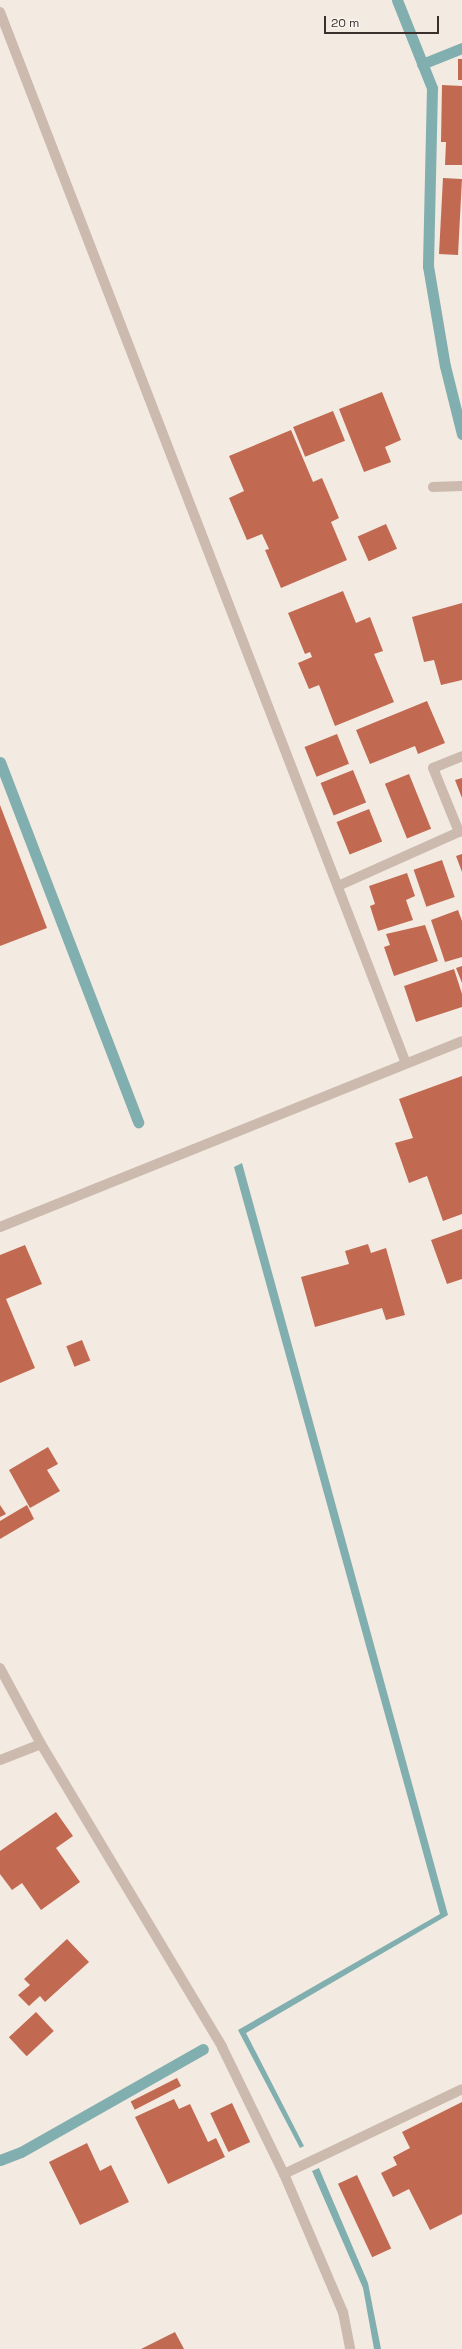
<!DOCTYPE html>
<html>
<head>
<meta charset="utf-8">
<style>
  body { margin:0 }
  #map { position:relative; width:462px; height:2349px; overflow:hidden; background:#f3eae1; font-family:"Space Grotesk",sans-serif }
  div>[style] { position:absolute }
  .water>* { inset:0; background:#81aeaf }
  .stream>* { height:11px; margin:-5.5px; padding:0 5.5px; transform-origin:5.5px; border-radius:5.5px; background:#81aeaf }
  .building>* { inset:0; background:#c16951; transform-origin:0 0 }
  .service>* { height:10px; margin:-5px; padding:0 5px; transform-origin:5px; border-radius:5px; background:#cbbaad }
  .minor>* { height:10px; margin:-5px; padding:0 5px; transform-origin:5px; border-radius:5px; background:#cbbaad }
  span { translate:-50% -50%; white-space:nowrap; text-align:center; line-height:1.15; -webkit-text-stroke:3px #faf4ee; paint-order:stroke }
  .scale { position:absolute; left:324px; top:16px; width:115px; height:18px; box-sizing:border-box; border:2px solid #3a2f2b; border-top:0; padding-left:5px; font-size:12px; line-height:14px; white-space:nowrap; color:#3a2f2b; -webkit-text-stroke:3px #faf4ee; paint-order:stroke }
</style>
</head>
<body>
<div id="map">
  <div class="water">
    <i style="clip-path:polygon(242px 1163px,448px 1915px,246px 2033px,304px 2146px,300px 2148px,238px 2030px,440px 1914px,234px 1167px)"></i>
    <i style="clip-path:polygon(319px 2168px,368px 2283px,381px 2349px,374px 2349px,363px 2288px,312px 2171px)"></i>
  </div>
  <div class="stream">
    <i style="left:397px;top:0;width:95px;rotate:68.3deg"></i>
    <i style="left:432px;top:88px;width:178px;rotate:91.3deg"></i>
    <i style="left:428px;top:266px;width:101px;rotate:80.4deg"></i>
    <i style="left:445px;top:366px;width:70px;rotate:76deg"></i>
    <i style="left:422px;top:64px;width:43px;rotate:-21.8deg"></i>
    <i style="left:0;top:762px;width:386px;rotate:69deg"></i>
    <i style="left:0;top:2160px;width:22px;rotate:-21deg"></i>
    <i style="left:21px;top:2152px;width:209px;rotate:-29.5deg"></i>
  </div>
  <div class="building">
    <i style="left:458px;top:59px;width:4px;height:21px"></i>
    <i style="clip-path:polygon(442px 85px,462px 86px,462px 165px,445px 165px,446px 142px,441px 142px)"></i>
    <i style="left:443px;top:178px;width:19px;height:76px;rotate:3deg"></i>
    <i style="clip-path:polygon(382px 392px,401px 440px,385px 447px,391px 462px,364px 472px,339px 409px)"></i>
    <i style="left:333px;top:411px;width:32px;height:43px;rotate:68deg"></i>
    <i style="clip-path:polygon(291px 430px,313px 482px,322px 478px,339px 518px,331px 522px,347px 560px,281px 588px,265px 550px,269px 549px,262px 534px,247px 540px,229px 498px,244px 491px,229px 456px)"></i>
    <i style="left:386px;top:524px;width:27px;height:31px;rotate:66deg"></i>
    <i style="clip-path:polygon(343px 591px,356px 623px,370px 617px,383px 651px,374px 654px,394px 702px,335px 726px,319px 685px,309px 689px,298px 663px,312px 657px,310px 652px,305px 654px,288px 613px)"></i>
    <i style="clip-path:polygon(462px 603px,462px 680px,441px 685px,434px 660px,424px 662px,412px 617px)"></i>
    <i style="clip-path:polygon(427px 701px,445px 743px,418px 754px,415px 746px,370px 764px,356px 730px)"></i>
    <i style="left:337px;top:734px;width:32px;height:35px;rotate:68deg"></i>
    <i style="left:353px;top:770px;width:35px;height:35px;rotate:68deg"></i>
    <i style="left:409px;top:774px;width:59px;height:26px;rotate:68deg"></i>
    <i style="clip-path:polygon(462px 778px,462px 798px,455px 780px)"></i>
    <i style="clip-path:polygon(0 805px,47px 928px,0 946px)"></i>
    <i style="left:369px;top:809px;width:35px;height:35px;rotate:68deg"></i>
    <i style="clip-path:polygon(462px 854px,462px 872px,456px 856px)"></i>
    <i style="left:442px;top:860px;width:39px;height:30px;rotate:71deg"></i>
    <i style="clip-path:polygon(407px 873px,415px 896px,406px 900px,413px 920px,378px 931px,370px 906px,375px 904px,369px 886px)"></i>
    <i style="clip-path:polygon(458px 910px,462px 921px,462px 957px,445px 962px,431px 920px)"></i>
    <i style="clip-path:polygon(425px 925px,438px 961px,394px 976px,384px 947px,390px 945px,386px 934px)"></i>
    <i style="clip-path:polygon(462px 966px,462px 983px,456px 968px)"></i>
    <i style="clip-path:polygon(454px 969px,462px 994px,462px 1007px,416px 1022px,404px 986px)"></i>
    <i style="clip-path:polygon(462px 1076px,462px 1214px,443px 1221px,427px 1176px,409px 1183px,395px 1143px,413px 1138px,399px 1099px)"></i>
    <i style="clip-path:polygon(462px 1229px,462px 1279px,447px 1284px,431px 1240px)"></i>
    <i style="clip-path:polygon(368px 1244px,371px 1253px,386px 1248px,405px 1315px,386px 1320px,382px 1308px,315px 1327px,301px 1277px,349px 1264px,345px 1251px)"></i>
    <i style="clip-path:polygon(25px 1245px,42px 1284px,6px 1299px,35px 1368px,0 1383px,0 1255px)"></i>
    <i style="left:82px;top:1340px;width:22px;height:17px;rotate:68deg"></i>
    <i style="clip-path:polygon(48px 1447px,58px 1464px,47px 1470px,60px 1491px,30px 1508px,9px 1470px)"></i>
    <i style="clip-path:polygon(0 1505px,6px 1514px,0 1517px)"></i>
    <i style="clip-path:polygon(27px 1505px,34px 1519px,0 1539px,0 1521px)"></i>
    <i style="clip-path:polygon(56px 1812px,73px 1836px,56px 1848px,80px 1882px,41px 1910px,22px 1883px,12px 1890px,0 1874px,0 1851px)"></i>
    <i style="clip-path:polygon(67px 1939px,89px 1962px,45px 2002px,40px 1996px,29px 2006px,18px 1995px,30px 1985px,24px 1979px)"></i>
    <i style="left:36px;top:2012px;width:26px;height:37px;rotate:47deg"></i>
    <i style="left:177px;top:2078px;width:9px;height:52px;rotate:63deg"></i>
    <i style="clip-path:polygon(174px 2099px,179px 2109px,190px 2104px,208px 2142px,216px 2138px,225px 2157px,168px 2184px,135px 2117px)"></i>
    <i style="clip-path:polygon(462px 2102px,462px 2214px,430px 2230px,409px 2189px,393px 2197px,381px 2173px,397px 2165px,393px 2157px,410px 2148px,402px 2132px)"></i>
    <i style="left:232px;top:2103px;width:43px;height:24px;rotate:65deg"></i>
    <i style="clip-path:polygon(87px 2143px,100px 2171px,111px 2165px,129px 2202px,80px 2225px,49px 2162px)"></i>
    <i style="left:357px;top:2175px;width:81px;height:21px;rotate:65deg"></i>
    <i style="clip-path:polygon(175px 2332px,184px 2349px,141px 2349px)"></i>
  </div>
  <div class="service">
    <i style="left:433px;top:487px;width:29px;rotate:-2deg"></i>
  </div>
  <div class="minor">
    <i style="left:0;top:12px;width:1124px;rotate:68.89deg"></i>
    <i style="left:338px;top:886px;width:133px;rotate:-24.1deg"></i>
    <i style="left:459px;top:832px;width:69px;rotate:-112.1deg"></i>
    <i style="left:433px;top:768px;width:31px;rotate:-22deg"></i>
    <i style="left:0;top:1227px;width:498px;rotate:-21.9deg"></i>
    <i style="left:0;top:1668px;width:86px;rotate:61.7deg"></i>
    <i style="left:41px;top:1744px;width:353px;rotate:59.1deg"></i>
    <i style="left:222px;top:2047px;width:141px;rotate:64deg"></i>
    <i style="left:284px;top:2174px;width:150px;rotate:66.9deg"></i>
    <i style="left:343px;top:2312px;width:38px;rotate:79deg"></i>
    <i style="left:0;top:1760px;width:44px;rotate:-21.3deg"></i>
    <i style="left:284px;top:2174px;width:197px;rotate:-25.5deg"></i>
  </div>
  <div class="scale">20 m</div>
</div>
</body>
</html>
